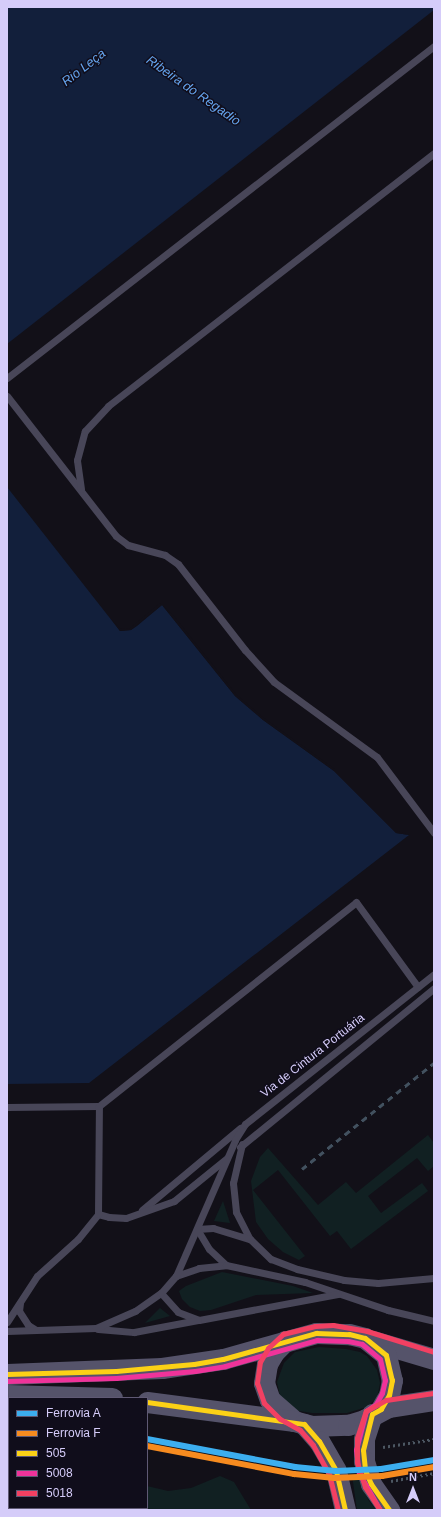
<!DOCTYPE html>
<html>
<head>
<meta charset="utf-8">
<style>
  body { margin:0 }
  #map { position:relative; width:441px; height:1517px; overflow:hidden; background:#121018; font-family:Helvetica,sans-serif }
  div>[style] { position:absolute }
  .green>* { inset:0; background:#112022 }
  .water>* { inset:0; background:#121f3b }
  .pier>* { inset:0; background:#121018 }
  .path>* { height:2.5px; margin-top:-1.25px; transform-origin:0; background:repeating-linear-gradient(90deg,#4c5762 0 2px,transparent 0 5px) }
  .lane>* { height:7px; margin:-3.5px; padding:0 3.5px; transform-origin:3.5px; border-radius:3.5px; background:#484658 }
  .secondary>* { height:21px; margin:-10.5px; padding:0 10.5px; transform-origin:10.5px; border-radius:10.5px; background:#55536a }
  .rail>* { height:3px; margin-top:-1.5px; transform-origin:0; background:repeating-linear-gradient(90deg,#42515f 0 6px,transparent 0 11px) }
  .bus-1>* { height:5px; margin:-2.5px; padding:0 2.5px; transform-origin:2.5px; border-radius:2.5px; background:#fcd116 }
  .bus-2>* { height:5px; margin:-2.5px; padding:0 2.5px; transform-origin:2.5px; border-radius:2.5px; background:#ef339a }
  .bus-3>* { height:5px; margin:-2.5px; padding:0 2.5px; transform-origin:2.5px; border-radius:2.5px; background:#f24062 }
  .rail-1>* { height:6px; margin:-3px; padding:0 3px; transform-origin:3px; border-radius:3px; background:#3caeef }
  .rail-2>* { height:6px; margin:-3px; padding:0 3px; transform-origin:3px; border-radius:3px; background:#f68b1f }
  span { translate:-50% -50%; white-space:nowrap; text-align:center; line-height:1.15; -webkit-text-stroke:3px #100d1b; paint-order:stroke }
  .street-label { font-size:12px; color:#d5ccf9 }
  .water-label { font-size:13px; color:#65a4ee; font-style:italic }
  .frame { position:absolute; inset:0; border:8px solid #d5ccf9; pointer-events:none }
  .legend { position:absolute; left:8px; top:1397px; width:140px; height:112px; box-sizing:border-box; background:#100d1b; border:1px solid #5f5974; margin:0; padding:5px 7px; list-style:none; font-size:12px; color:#d5ccf9 }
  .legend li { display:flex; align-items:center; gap:8px; height:20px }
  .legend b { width:20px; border:1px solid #5f5974 }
  .north { position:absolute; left:393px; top:1469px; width:40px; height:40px; -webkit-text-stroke:3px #100d1b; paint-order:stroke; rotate:0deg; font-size:11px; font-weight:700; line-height:16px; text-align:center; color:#d5ccf9 }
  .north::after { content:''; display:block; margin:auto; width:14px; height:18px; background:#d5ccf9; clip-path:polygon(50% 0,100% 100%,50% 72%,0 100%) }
</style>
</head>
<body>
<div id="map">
  <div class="green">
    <i style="clip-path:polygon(428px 1135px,434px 1143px,434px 1166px,428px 1171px,417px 1158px,368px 1196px,381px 1213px,422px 1183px,428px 1191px,351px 1249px,337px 1231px,330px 1236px,278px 1170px,253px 1190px,305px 1256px,299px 1260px,283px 1252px,268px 1239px,256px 1222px,251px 1181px,260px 1157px,268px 1148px,318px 1205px,346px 1182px,356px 1193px)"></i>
    <i style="clip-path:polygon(223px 1201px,230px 1223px,214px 1221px)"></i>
    <i style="clip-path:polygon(222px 1272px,293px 1286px,313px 1293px,256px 1295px,211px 1310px,200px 1311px,190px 1307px,182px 1299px,179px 1291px,186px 1286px)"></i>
    <i style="clip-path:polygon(160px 1308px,170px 1316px,145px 1323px)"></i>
    <i style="clip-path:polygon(319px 1347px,346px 1349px,360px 1352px,367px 1356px,377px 1370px,380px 1383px,377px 1398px,367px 1407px,347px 1413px,312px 1413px,293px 1410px,280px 1396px,277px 1382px,284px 1363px,295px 1352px)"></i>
    <i style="clip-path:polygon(7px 1453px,9px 1508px,147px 1508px,147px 1486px,168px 1491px,191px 1488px,220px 1476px,234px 1482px,251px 1510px,7px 1510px)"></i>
    <i style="clip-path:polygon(356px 1474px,369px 1501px,376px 1510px,357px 1510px,352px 1475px)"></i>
  </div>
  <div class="water">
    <i style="clip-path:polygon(7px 7px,434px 7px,434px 10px,7px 344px)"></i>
    <i style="clip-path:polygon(7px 487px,120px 631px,131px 630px,137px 626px,162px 605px,235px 696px,263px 720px,334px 771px,396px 833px,409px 835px,89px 1083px,7px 1084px)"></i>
  </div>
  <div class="pier">
    <i style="clip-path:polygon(160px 603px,174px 616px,237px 695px,264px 718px,335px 769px,397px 831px,409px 835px,396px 833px,334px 771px,263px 720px,235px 696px,162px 605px,131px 630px,120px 631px,112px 620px,121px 629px,130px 628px)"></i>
  </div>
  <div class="path">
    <i style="left:383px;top:1447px;width:52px;rotate:-8.9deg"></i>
    <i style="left:391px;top:1481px;width:44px;rotate:-10.5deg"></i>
  </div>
  <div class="lane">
    <i style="left:7px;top:378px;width:541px;rotate:-37.87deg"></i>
    <i style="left:7px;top:396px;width:177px;rotate:52.1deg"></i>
    <i style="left:116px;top:536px;width:15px;rotate:37deg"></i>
    <i style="left:128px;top:545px;width:38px;rotate:15deg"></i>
    <i style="left:165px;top:555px;width:16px;rotate:35deg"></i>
    <i style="left:178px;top:564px;width:109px;rotate:52.1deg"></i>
    <i style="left:245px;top:650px;width:43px;rotate:47.8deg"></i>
    <i style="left:274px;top:682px;width:127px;rotate:36.1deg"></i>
    <i style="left:377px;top:757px;width:95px;rotate:53.1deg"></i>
    <i style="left:81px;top:489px;width:29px;rotate:-98deg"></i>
    <i style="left:77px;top:460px;width:30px;rotate:-75deg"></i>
    <i style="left:85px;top:431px;width:34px;rotate:-47deg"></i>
    <i style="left:108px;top:406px;width:413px;rotate:-37.8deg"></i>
    <i style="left:7px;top:1107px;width:92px;rotate:-0.6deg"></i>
    <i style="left:99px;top:1106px;width:328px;rotate:-38.4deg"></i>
    <i style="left:356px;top:902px;width:105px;rotate:53.9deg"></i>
    <i style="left:242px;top:1144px;width:40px;rotate:103deg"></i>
    <i style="left:233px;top:1183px;width:29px;rotate:84deg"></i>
    <i style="left:236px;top:1212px;width:30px;rotate:63deg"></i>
    <i style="left:250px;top:1239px;width:29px;rotate:44deg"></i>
    <i style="left:271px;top:1259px;width:28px;rotate:21deg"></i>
    <i style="left:297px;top:1269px;width:48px;rotate:13.2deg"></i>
    <i style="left:344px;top:1280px;width:34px;rotate:5deg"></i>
    <i style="left:378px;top:1283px;width:56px;rotate:-5.1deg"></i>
    <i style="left:240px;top:1147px;width:251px;rotate:-39.3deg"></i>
    <i style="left:142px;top:1210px;width:128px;rotate:-39.9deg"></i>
    <i style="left:98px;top:1214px;width:11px;rotate:15deg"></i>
    <i style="left:109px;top:1217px;width:17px;rotate:3deg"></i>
    <i style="left:126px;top:1218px;width:51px;rotate:-19.5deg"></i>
    <i style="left:174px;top:1201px;width:68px;rotate:-39.1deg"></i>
    <i style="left:197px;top:1229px;width:16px;rotate:-4deg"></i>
    <i style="left:213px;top:1228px;width:39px;rotate:17deg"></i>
    <i style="left:197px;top:1229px;width:23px;rotate:59deg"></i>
    <i style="left:209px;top:1249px;width:23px;rotate:43deg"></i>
    <i style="left:176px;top:1276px;width:24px;rotate:-19deg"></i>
    <i style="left:199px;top:1268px;width:27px;rotate:-6deg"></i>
    <i style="left:226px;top:1265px;width:81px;rotate:12.1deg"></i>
    <i style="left:305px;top:1282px;width:88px;rotate:18.6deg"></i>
    <i style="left:388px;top:1310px;width:47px;rotate:13.4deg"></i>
    <i style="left:161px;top:1293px;width:25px;rotate:48deg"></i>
    <i style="left:178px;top:1312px;width:22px;rotate:21deg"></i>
    <i style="left:199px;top:1320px;width:141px;rotate:-10.6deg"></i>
    <i style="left:20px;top:1303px;width:8px;rotate:97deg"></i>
    <i style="left:19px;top:1311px;width:17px;rotate:57deg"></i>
    <i style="left:28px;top:1325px;width:9px;rotate:32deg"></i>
    <i style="left:7px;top:1322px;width:55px;rotate:-56.9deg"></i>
    <i style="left:37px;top:1276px;width:55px;rotate:-42.1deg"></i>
    <i style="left:78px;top:1239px;width:32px;rotate:-51deg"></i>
    <i style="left:98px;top:1214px;width:108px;rotate:-89.5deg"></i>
    <i style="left:98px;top:1329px;width:36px;rotate:5deg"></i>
    <i style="left:134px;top:1332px;width:65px;rotate:-10.6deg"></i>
    <i style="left:7px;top:1331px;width:89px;rotate:-1.9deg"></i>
    <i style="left:96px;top:1328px;width:43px;rotate:-23.6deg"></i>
    <i style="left:135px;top:1311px;width:32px;rotate:-35deg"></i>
    <i style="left:161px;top:1293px;width:23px;rotate:-49deg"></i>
    <i style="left:176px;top:1276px;width:148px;rotate:-66.5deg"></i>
    <i style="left:235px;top:1140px;width:19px;rotate:-58deg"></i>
    <i style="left:245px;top:1124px;width:241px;rotate:-38.4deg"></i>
  </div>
  <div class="secondary">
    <i style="left:285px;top:1341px;width:16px;rotate:135deg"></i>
    <i style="left:274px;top:1352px;width:14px;rotate:120deg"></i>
    <i style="left:267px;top:1364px;width:19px;rotate:99deg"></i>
    <i style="left:264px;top:1383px;width:18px;rotate:71deg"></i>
    <i style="left:270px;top:1400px;width:32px;rotate:41deg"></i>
    <i style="left:294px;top:1421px;width:18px;rotate:16deg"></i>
    <i style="left:311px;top:1426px;width:37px;rotate:-2deg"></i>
    <i style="left:348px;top:1425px;width:17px;rotate:-17deg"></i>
    <i style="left:364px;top:1420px;width:27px;rotate:-28deg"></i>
    <i style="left:388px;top:1407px;width:47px;rotate:-8.7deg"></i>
    <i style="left:373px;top:1341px;width:64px;rotate:16.4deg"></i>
    <i style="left:7px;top:1374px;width:155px;rotate:-2.2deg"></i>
    <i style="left:162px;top:1368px;width:62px;rotate:-8.4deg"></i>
    <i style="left:223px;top:1359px;width:97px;rotate:-15.6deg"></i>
    <i style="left:316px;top:1333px;width:33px;rotate:2deg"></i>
    <i style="left:349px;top:1334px;width:16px;rotate:14deg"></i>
    <i style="left:365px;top:1338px;width:27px;rotate:39deg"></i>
    <i style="left:386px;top:1355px;width:26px;rotate:77deg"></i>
    <i style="left:392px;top:1380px;width:15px;rotate:101deg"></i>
    <i style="left:389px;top:1395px;width:16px;rotate:120deg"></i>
    <i style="left:7px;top:1395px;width:105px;rotate:1.6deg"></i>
    <i style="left:147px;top:1402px;width:147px;rotate:7.4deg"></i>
    <i style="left:372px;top:1414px;width:26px;rotate:108deg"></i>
    <i style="left:364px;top:1439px;width:22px;rotate:90deg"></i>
    <i style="left:364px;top:1461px;width:24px;rotate:73deg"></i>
    <i style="left:371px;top:1484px;width:32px;rotate:55deg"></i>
    <i style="left:304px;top:1424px;width:23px;rotate:49deg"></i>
    <i style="left:319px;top:1441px;width:34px;rotate:60deg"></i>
    <i style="left:336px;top:1471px;width:40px;rotate:77deg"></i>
  </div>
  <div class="rail">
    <i style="left:302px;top:1169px;width:169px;rotate:-38.8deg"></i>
  </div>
  <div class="bus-1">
    <i style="left:7px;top:1374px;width:109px;rotate:-1.6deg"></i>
    <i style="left:116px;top:1371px;width:78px;rotate:-5.1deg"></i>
    <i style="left:194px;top:1364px;width:29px;rotate:-10deg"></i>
    <i style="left:223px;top:1359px;width:97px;rotate:-15.6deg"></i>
    <i style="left:316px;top:1333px;width:33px;rotate:2deg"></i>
    <i style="left:349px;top:1334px;width:16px;rotate:14deg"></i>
    <i style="left:365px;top:1338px;width:27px;rotate:39deg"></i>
    <i style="left:386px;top:1355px;width:26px;rotate:77deg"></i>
    <i style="left:392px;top:1380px;width:15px;rotate:101deg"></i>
    <i style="left:389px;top:1395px;width:16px;rotate:120deg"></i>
    <i style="left:381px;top:1409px;width:10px;rotate:151deg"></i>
    <i style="left:372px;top:1414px;width:37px;rotate:104deg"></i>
    <i style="left:363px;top:1450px;width:20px;rotate:84deg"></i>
    <i style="left:365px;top:1470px;width:15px;rotate:67deg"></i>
    <i style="left:371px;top:1484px;width:32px;rotate:55deg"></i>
    <i style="left:147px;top:1402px;width:159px;rotate:8deg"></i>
    <i style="left:304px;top:1424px;width:23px;rotate:49deg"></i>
    <i style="left:319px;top:1441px;width:34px;rotate:60deg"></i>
    <i style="left:336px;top:1471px;width:40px;rotate:77deg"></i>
  </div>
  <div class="bus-2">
    <i style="left:7px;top:1381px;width:109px;rotate:-1.6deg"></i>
    <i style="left:116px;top:1378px;width:79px;rotate:-5.1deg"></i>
    <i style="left:195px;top:1371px;width:30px;rotate:-9deg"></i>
    <i style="left:225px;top:1366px;width:96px;rotate:-15.8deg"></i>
    <i style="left:317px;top:1340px;width:31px;rotate:2deg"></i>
    <i style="left:348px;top:1341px;width:14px;rotate:12deg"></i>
    <i style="left:362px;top:1344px;width:23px;rotate:40deg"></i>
    <i style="left:380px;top:1359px;width:22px;rotate:77deg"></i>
    <i style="left:385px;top:1380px;width:13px;rotate:103deg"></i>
    <i style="left:382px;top:1393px;width:13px;rotate:119deg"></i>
    <i style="left:376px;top:1404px;width:12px;rotate:145deg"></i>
    <i style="left:366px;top:1411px;width:40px;rotate:104.4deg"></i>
    <i style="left:356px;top:1450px;width:23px;rotate:83deg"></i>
    <i style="left:359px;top:1473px;width:43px;rotate:60.4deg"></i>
  </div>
  <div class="bus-3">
    <i style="left:338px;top:1510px;width:37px;rotate:-104deg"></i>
    <i style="left:329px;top:1474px;width:33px;rotate:-119deg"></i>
    <i style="left:313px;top:1445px;width:20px;rotate:-131deg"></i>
    <i style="left:300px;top:1430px;width:23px;rotate:-151deg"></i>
    <i style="left:280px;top:1419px;width:23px;rotate:-135deg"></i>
    <i style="left:264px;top:1403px;width:21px;rotate:-109deg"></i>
    <i style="left:257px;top:1383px;width:21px;rotate:-82deg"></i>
    <i style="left:260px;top:1362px;width:16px;rotate:-60deg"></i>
    <i style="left:268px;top:1348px;width:21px;rotate:-43deg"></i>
    <i style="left:283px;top:1334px;width:33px;rotate:-14deg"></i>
    <i style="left:315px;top:1326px;width:18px;rotate:-3deg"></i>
    <i style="left:333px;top:1325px;width:35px;rotate:10deg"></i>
    <i style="left:367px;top:1331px;width:70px;rotate:17.4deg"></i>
    <i style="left:380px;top:1510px;width:27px;rotate:-123deg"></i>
    <i style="left:365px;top:1487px;width:26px;rotate:-108deg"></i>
    <i style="left:357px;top:1462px;width:24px;rotate:-90deg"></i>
    <i style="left:357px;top:1438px;width:28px;rotate:-72deg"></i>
    <i style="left:366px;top:1411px;width:23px;rotate:-29deg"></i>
    <i style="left:386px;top:1400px;width:48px;rotate:-8.5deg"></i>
  </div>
  <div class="rail-1">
    <i style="left:147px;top:1439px;width:151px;rotate:10.7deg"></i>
    <i style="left:295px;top:1467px;width:41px;rotate:5.6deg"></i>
    <i style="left:336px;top:1471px;width:45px;rotate:-2.5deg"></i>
    <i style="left:381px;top:1469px;width:54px;rotate:-9.6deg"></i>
  </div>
  <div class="rail-2">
    <i style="left:147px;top:1446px;width:150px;rotate:10.8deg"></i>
    <i style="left:294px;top:1474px;width:41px;rotate:5.6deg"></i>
    <i style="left:335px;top:1478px;width:47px;rotate:-2.4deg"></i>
    <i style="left:382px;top:1476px;width:53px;rotate:-9.8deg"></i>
  </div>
  <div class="street-label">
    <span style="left:313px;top:1056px;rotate:-38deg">Via de Cintura Portuária</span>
  </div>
  <div class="water-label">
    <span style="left:84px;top:68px;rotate:-38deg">Rio Leça</span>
    <span style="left:193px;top:91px;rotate:35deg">Ribeira do Regadio</span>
  </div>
  <div class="frame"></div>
  <ul class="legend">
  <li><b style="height:5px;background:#3caeef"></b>Ferrovia A</li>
  <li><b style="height:5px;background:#f68b1f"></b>Ferrovia F</li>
  <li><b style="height:5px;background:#fcd116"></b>505</li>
  <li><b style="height:5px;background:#ef339a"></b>5008</li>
  <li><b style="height:5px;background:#f24062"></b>5018</li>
  </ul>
  <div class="north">N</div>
</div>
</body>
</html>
